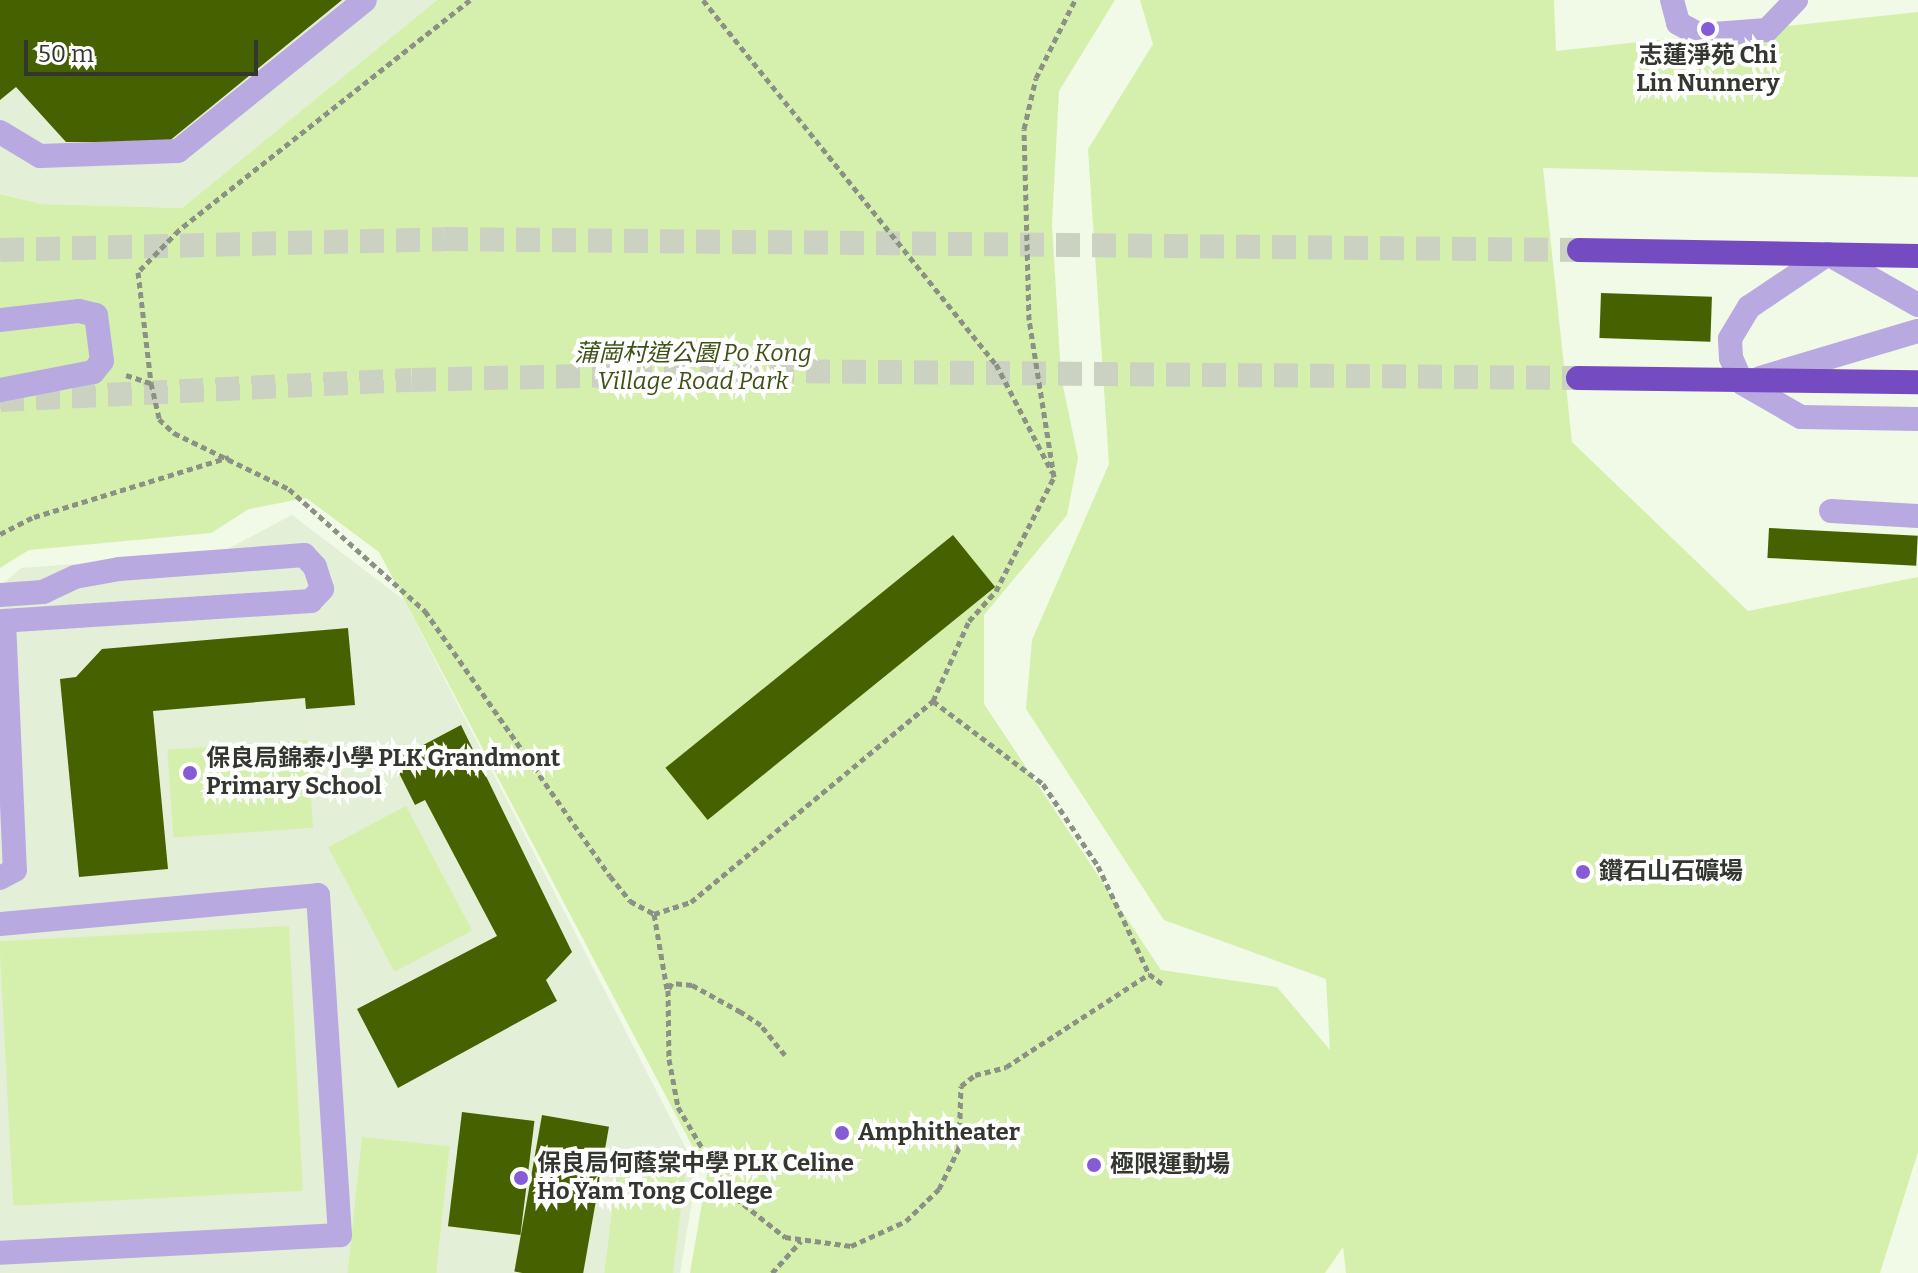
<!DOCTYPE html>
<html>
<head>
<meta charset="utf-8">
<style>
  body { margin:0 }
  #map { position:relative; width:1918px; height:1273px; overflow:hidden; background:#f1f9e7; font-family:Bitter,"Noto Sans TC",serif }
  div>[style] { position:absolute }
  .built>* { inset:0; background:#e4efd7 }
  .green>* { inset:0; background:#d5f0ad; transform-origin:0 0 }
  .building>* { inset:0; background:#466100; transform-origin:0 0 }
  .highway-tunnel>* { height:24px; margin-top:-12px; transform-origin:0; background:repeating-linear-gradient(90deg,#cbd2c2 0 24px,transparent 0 36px) }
  .path>* { height:5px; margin-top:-2.5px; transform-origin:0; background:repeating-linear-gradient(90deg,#8b9184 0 6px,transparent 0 10px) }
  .minor>* { height:24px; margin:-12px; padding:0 12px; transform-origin:12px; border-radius:12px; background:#b8aae1 }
  .highway>* { height:24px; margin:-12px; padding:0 12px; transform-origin:12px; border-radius:12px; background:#754bc1 }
  .dots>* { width:22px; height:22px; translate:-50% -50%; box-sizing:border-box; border:4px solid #fff; border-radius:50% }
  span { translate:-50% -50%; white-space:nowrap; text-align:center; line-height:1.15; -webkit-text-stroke:8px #fff; paint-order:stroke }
  .poi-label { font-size:24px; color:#343730; font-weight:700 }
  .left { translate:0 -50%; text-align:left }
  .park-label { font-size:24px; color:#3d5115; font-style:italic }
  .scale { position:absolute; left:24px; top:40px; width:234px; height:36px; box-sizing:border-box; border:4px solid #343730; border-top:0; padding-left:10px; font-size:24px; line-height:28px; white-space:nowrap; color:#343730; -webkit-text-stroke:6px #fff; paint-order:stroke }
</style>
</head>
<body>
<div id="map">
  <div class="built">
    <i style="clip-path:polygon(0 0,437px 0,182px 208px,41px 204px,0 194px)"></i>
    <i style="clip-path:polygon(292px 515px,404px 600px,658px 1094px,692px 1160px,693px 1195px,680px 1273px,0 1273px,0 587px,21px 568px,220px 553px)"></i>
  </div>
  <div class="green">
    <i style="clip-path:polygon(437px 0,1115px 0,1059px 91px,1052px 224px,1061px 376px,1078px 458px,1067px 515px,984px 615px,984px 704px,1161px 970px,1277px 987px,1330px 1050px,1326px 979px,1164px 920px,1026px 709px,1032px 640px,1109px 464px,1088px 149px,1153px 44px,1140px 0,1554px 0,1556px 51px,1918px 12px,1918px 177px,1543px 168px,1572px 442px,1748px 611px,1918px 577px,1918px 1152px,1880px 1273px,1346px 1273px,1343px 1247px,1325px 1273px,690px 1273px,707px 1174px,379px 552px,306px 498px,249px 509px,211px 533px,29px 550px,0 568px,0 194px,41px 204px,182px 208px)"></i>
    <i style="left:307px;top:740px;width:88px;height:140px;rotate:86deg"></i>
    <i style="left:406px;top:806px;width:141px;height:88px;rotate:62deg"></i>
    <i style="left:289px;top:926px;width:265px;height:290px;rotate:87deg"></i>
    <i style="left:362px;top:1137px;width:88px;height:137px;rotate:6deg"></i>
    <i style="left:618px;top:1162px;width:68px;height:112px;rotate:7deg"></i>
  </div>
  <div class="building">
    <i style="clip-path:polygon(0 0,342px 0,168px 142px,66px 142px,16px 87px,0 100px)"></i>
    <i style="left:1601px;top:293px;width:111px;height:45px;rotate:2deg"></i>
    <i style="left:1769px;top:528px;width:149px;height:30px;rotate:3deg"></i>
    <i style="left:953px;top:535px;width:67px;height:370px;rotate:51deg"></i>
    <i style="clip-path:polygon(348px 628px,355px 705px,306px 709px,305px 698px,153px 711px,168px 869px,79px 877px,60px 679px,76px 677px,102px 649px)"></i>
    <i style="clip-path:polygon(461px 725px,572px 952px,546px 980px,557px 1001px,398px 1088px,357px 1009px,497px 936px,425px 800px,415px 805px,393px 761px)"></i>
    <i style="left:462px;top:1112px;width:73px;height:115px;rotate:7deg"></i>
    <i style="left:542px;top:1115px;width:68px;height:159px;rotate:10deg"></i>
  </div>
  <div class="highway-tunnel">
    <i style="left:0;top:250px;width:444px;rotate:-1.4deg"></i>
    <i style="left:444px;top:239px;width:1135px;rotate:0.56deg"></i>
    <i style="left:0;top:400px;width:412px;rotate:-2.8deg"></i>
    <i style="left:412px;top:380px;width:358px;rotate:-1.4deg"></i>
    <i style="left:770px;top:371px;width:808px;rotate:0.5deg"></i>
  </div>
  <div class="path">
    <i style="left:470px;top:0;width:371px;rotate:141.7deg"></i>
    <i style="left:179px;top:230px;width:59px;rotate:134.3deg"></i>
    <i style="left:138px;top:272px;width:112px;rotate:83.3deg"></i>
    <i style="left:151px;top:383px;width:37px;rotate:77deg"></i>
    <i style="left:159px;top:419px;width:21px;rotate:43deg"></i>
    <i style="left:174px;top:433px;width:128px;rotate:26deg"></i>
    <i style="left:289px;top:489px;width:183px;rotate:41.9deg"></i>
    <i style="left:425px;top:611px;width:323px;rotate:55.1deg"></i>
    <i style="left:610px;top:876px;width:32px;rotate:51deg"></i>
    <i style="left:630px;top:901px;width:27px;rotate:28deg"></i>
    <i style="left:654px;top:914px;width:39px;rotate:-18deg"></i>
    <i style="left:691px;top:902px;width:315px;rotate:-39.7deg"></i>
    <i style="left:933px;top:701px;width:88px;rotate:-65.8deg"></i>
    <i style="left:969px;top:621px;width:40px;rotate:-48deg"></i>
    <i style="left:996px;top:591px;width:128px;rotate:-63deg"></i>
    <i style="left:1054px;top:477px;width:159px;rotate:-99deg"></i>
    <i style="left:1029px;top:320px;width:191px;rotate:-91.5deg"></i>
    <i style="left:1024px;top:129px;width:52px;rotate:-76.8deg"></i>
    <i style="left:1036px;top:78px;width:87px;rotate:-63.4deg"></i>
    <i style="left:703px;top:0;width:467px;rotate:51.2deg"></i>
    <i style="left:996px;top:364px;width:122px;rotate:62.6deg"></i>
    <i style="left:126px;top:375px;width:26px;rotate:18deg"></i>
    <i style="left:0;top:534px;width:38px;rotate:-27deg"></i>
    <i style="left:34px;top:517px;width:204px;rotate:-17.1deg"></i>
    <i style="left:933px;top:701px;width:138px;rotate:37deg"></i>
    <i style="left:1043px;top:784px;width:99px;rotate:56.1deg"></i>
    <i style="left:1098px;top:866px;width:119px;rotate:64.7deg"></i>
    <i style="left:1149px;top:974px;width:19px;rotate:36deg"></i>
    <i style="left:654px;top:914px;width:76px;rotate:80.2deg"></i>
    <i style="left:785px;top:1055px;width:38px;rotate:-129deg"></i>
    <i style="left:761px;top:1025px;width:24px;rotate:-147deg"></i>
    <i style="left:741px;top:1012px;width:56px;rotate:-151.1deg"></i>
    <i style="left:692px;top:985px;width:20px;rotate:-174deg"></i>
    <i style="left:672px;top:983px;width:8px;rotate:120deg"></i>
    <i style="left:668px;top:990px;width:69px;rotate:89.2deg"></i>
    <i style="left:669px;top:1059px;width:49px;rotate:79.4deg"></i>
    <i style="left:678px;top:1107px;width:99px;rotate:59.5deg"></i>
    <i style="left:728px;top:1192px;width:73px;rotate:38.3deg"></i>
    <i style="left:785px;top:1237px;width:67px;rotate:7.8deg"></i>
    <i style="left:851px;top:1246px;width:60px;rotate:-24.4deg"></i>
    <i style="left:906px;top:1221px;width:46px;rotate:-44.1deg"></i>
    <i style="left:939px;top:1189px;width:46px;rotate:-64deg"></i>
    <i style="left:959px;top:1148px;width:62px;rotate:-88.2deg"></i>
    <i style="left:961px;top:1086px;width:18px;rotate:-38deg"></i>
    <i style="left:975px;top:1075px;width:32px;rotate:-14deg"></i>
    <i style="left:1006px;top:1067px;width:171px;rotate:-33deg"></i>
    <i style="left:772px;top:1273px;width:43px;rotate:-47.8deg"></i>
  </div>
  <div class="minor">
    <i style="left:1672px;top:0;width:24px;rotate:75deg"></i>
    <i style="left:1678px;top:23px;width:25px;rotate:29deg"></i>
    <i style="left:1700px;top:35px;width:67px;rotate:-4.3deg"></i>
    <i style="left:1767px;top:30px;width:42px;rotate:-46deg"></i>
    <i style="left:0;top:132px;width:47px;rotate:31deg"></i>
    <i style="left:40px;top:156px;width:138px;rotate:-2.1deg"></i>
    <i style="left:178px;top:151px;width:240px;rotate:-38.9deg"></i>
    <i style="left:1918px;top:305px;width:103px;rotate:-150.5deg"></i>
    <i style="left:1828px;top:254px;width:95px;rotate:146.1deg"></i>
    <i style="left:1749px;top:307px;width:37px;rotate:121deg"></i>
    <i style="left:1730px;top:339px;width:19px;rotate:87deg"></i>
    <i style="left:1731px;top:358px;width:27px;rotate:66deg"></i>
    <i style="left:1742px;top:383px;width:68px;rotate:30deg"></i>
    <i style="left:1801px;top:417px;width:117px;rotate:1deg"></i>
    <i style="left:0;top:320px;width:80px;rotate:-6.5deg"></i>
    <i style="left:79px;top:311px;width:17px;rotate:13deg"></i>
    <i style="left:96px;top:315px;width:46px;rotate:82.6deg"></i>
    <i style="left:102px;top:361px;width:14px;rotate:129deg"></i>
    <i style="left:93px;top:372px;width:95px;rotate:169deg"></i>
    <i style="left:1760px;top:378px;width:165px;rotate:-16.6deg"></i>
    <i style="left:1831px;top:511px;width:87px;rotate:3.3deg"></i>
    <i style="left:0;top:595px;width:43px;rotate:-4deg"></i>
    <i style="left:43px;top:592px;width:35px;rotate:-25deg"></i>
    <i style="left:75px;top:577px;width:45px;rotate:-10.3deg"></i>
    <i style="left:119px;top:569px;width:186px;rotate:-4.3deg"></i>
    <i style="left:304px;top:555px;width:16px;rotate:47deg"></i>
    <i style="left:315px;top:567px;width:23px;rotate:72deg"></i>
    <i style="left:322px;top:589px;width:16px;rotate:133deg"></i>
    <i style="left:311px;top:601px;width:308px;rotate:176.3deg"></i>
    <i style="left:4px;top:621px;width:249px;rotate:87.5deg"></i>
    <i style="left:15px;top:870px;width:17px;rotate:152deg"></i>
    <i style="left:0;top:924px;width:319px;rotate:-5.2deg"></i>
    <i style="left:318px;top:895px;width:341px;rotate:86.3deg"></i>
    <i style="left:340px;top:1235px;width:340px;rotate:177deg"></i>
  </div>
  <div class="highway">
    <i style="left:1579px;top:250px;width:339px;rotate:1deg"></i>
    <i style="left:1578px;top:378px;width:340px;rotate:0.7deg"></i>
  </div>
  <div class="dots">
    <i style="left:1708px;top:29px;background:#865cd6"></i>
    <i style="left:190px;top:773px;background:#865cd6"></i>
    <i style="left:1583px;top:872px;background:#865cd6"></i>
    <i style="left:842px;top:1133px;background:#865cd6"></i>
    <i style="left:1094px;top:1165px;background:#865cd6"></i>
    <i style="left:521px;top:1178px;background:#865cd6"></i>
  </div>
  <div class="poi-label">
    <span style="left:1708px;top:70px">志蓮淨苑 Chi<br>Lin Nunnery</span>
    <span class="left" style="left:206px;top:773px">保良局錦泰小學 PLK Grandmont<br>Primary School</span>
    <span class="left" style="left:1599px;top:872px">鑽石山石礦場</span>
    <span class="left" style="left:858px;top:1133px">Amphitheater</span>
    <span class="left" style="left:537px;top:1178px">保良局何蔭棠中學 PLK Celine<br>Ho Yam Tong College</span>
    <span class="left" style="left:1110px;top:1165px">極限運動場</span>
  </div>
  <div class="park-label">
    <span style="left:693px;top:368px">蒲崗村道公園 Po Kong<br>Village Road Park</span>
  </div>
  <div class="scale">50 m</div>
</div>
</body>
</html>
